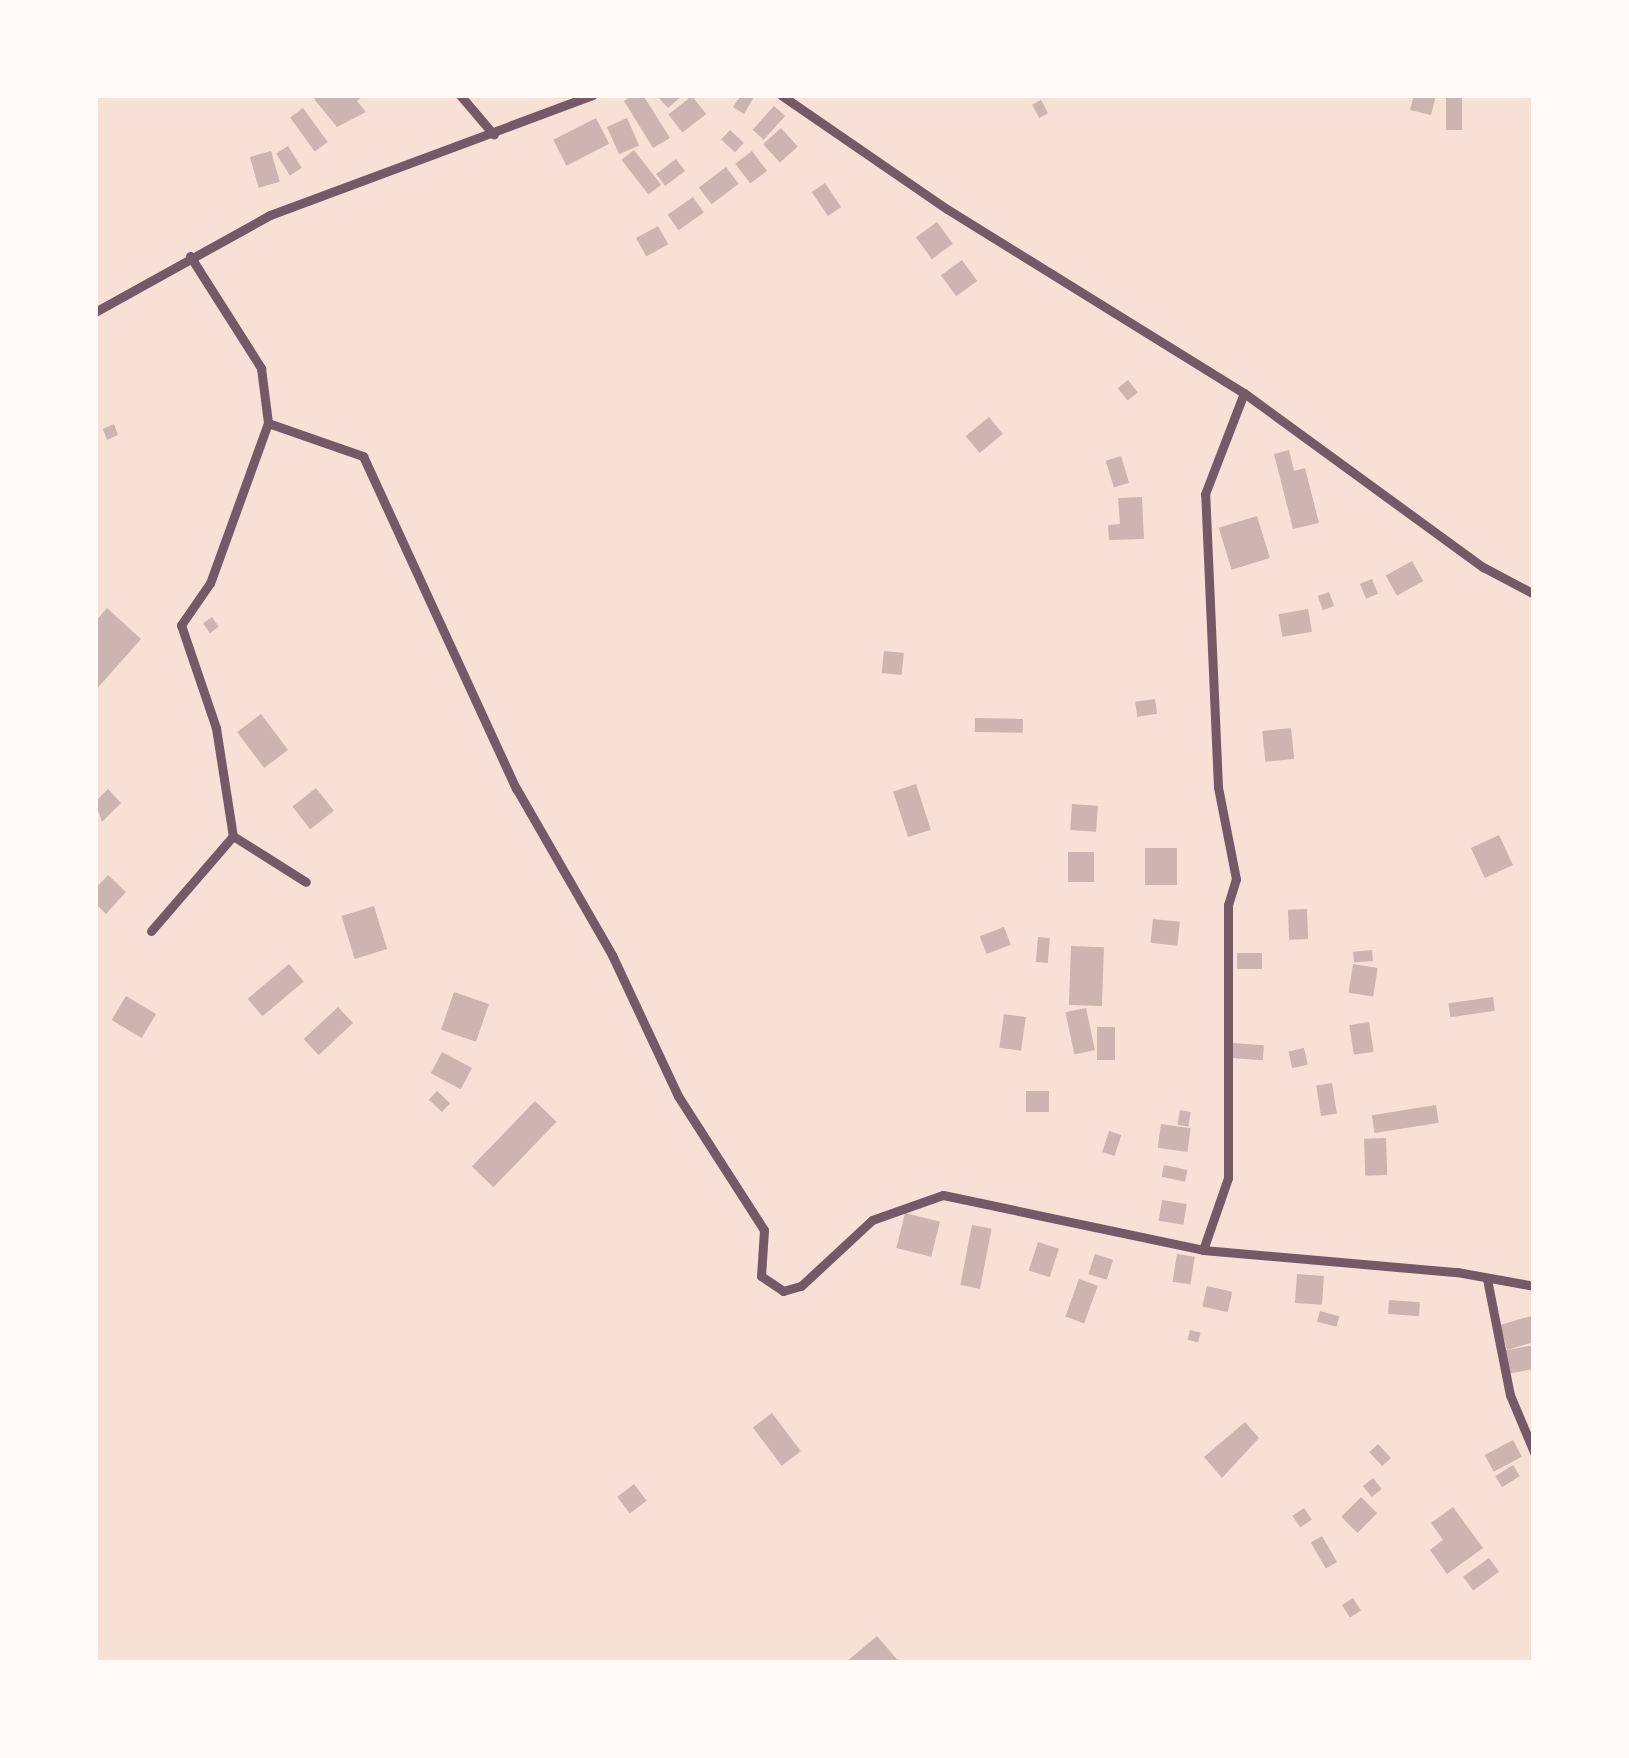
<!DOCTYPE html>
<html>
<head>
<meta charset="utf-8">
<style>
  body { margin:0 }
  #map { position:relative; width:1629px; height:1758px; overflow:hidden; background:#f7e1d7; font-family:"Fira Sans",sans-serif }
  div>[style] { position:absolute }
  .building>* { inset:0; background:#ccb4b1; transform-origin:0 0 }
  .minor>* { height:9px; margin:-4.5px; padding:0 4.5px; transform-origin:4.5px; border-radius:4.5px; background:#755966 }
  span { translate:-50% -50%; white-space:nowrap; text-align:center; line-height:1.15; -webkit-text-stroke:10px #fffaf5; paint-order:stroke }
  .frame { position:absolute; inset:0; border:98px solid #fffaf5; pointer-events:none }
</style>
</head>
<body>
<div id="map">
  <div class="building">
    <i style="clip-path:polygon(319px 95px,364px 95px,357px 101px,366px 112px,337px 127px,314px 99px)"></i>
    <i style="clip-path:polygon(633px 95px,643px 95px,670px 138px,653px 148px,624px 101px)"></i>
    <i style="clip-path:polygon(656px 95px,683px 95px,668px 108px)"></i>
    <i style="clip-path:polygon(741px 95px,755px 95px,744px 114px,733px 107px)"></i>
    <i style="clip-path:polygon(1414px 95px,1436px 95px,1431px 115px,1410px 110px)"></i>
    <i style="left:1446px;top:95px;width:16px;height:35px"></i>
    <i style="left:692px;top:96px;width:23px;height:30px;rotate:52deg"></i>
    <i style="left:1041px;top:100px;width:15px;height:10px;rotate:62deg"></i>
    <i style="left:774px;top:106px;width:15px;height:32px;rotate:42deg"></i>
    <i style="left:303px;top:108px;width:42px;height:16px;rotate:54deg"></i>
    <i style="left:596px;top:118px;width:29px;height:48px;rotate:63deg"></i>
    <i style="left:627px;top:118px;width:30px;height:22px;rotate:66deg"></i>
    <i style="left:781px;top:128px;width:25px;height:24px;rotate:48deg"></i>
    <i style="left:730px;top:130px;width:19px;height:13px;rotate:43deg"></i>
    <i style="left:288px;top:146px;width:26px;height:14px;rotate:58deg"></i>
    <i style="left:634px;top:150px;width:44px;height:16px;rotate:52deg"></i>
    <i style="left:271px;top:151px;width:32px;height:22px;rotate:74deg"></i>
    <i style="left:752px;top:151px;width:25px;height:21px;rotate:53deg"></i>
    <i style="left:676px;top:159px;width:15px;height:25px;rotate:53deg"></i>
    <i style="left:726px;top:167px;width:21px;height:34px;rotate:53deg"></i>
    <i style="left:825px;top:183px;width:29px;height:16px;rotate:56deg"></i>
    <i style="left:693px;top:197px;width:19px;height:31px;rotate:55deg"></i>
    <i style="left:937px;top:222px;width:27px;height:26px;rotate:54deg"></i>
    <i style="left:658px;top:226px;width:21px;height:25px;rotate:61deg"></i>
    <i style="left:962px;top:260px;width:26px;height:26px;rotate:54deg"></i>
    <i style="left:1128px;top:380px;width:16px;height:13px;rotate:52deg"></i>
    <i style="left:989px;top:417px;width:22px;height:30px;rotate:51deg"></i>
    <i style="clip-path:polygon(114px 424px,118px 435px,107px 440px,103px 429px)"></i>
    <i style="clip-path:polygon(1289px 450px,1294px 471px,1305px 468px,1319px 523px,1293px 529px,1274px 454px)"></i>
    <i style="left:1121px;top:456px;width:28px;height:16px;rotate:73deg"></i>
    <i style="clip-path:polygon(1142px 497px,1144px 539px,1109px 540px,1108px 525px,1120px 524px,1118px 498px)"></i>
    <i style="left:1257px;top:516px;width:44px;height:40px;rotate:73deg"></i>
    <i style="left:1412px;top:561px;width:23px;height:30px;rotate:61deg"></i>
    <i style="left:1372px;top:579px;width:16px;height:13px;rotate:68deg"></i>
    <i style="left:1329px;top:592px;width:15px;height:12px;rotate:70deg"></i>
    <i style="clip-path:polygon(107px 608px,141px 639px,95px 691px,95px 622px)"></i>
    <i style="left:1308px;top:609px;width:23px;height:30px;rotate:80deg"></i>
    <i style="left:212px;top:617px;width:12px;height:11px;rotate:55deg"></i>
    <i style="left:884px;top:651px;width:20px;height:22px;rotate:6deg"></i>
    <i style="left:1155px;top:699px;width:15px;height:20px;rotate:82deg"></i>
    <i style="left:261px;top:714px;width:45px;height:30px;rotate:53deg"></i>
    <i style="left:975px;top:718px;width:48px;height:14px;rotate:1deg"></i>
    <i style="left:1291px;top:728px;width:31px;height:29px;rotate:84deg"></i>
    <i style="left:916px;top:784px;width:48px;height:24px;rotate:72deg"></i>
    <i style="left:316px;top:788px;width:29px;height:30px;rotate:52deg"></i>
    <i style="clip-path:polygon(108px 789px,121px 803px,102px 822px,95px 802px)"></i>
    <i style="left:1072px;top:804px;width:26px;height:26px;rotate:4deg"></i>
    <i style="left:1499px;top:835px;width:33px;height:31px;rotate:65deg"></i>
    <i style="left:1145px;top:848px;width:32px;height:37px"></i>
    <i style="left:1068px;top:852px;width:26px;height:30px"></i>
    <i style="clip-path:polygon(108px 875px,126px 892px,106px 914px,95px 903px,95px 889px)"></i>
    <i style="left:374px;top:906px;width:45px;height:34px;rotate:73deg"></i>
    <i style="left:1307px;top:909px;width:30px;height:19px;rotate:88deg"></i>
    <i style="left:1153px;top:919px;width:27px;height:24px;rotate:6deg"></i>
    <i style="left:1004px;top:927px;width:19px;height:26px;rotate:69deg"></i>
    <i style="left:1038px;top:937px;width:12px;height:25px;rotate:5deg"></i>
    <i style="left:1071px;top:946px;width:33px;height:59px;rotate:2deg"></i>
    <i style="left:1372px;top:950px;width:11px;height:19px;rotate:85deg"></i>
    <i style="left:1237px;top:953px;width:25px;height:16px"></i>
    <i style="left:289px;top:964px;width:23px;height:54px;rotate:50deg"></i>
    <i style="left:1353px;top:964px;width:25px;height:29px;rotate:9deg"></i>
    <i style="left:454px;top:992px;width:37px;height:40px;rotate:19deg"></i>
    <i style="left:126px;top:996px;width:35px;height:28px;rotate:31deg"></i>
    <i style="left:1493px;top:997px;width:14px;height:45px;rotate:82deg"></i>
    <i style="left:338px;top:1007px;width:22px;height:47px;rotate:47deg"></i>
    <i style="left:1086px;top:1008px;width:43px;height:21px;rotate:78deg"></i>
    <i style="left:1004px;top:1014px;width:22px;height:34px;rotate:8deg"></i>
    <i style="left:1369px;top:1022px;width:30px;height:20px;rotate:81deg"></i>
    <i style="left:1097px;top:1027px;width:18px;height:33px"></i>
    <i style="left:1233px;top:1043px;width:31px;height:15px;rotate:4deg"></i>
    <i style="left:1304px;top:1048px;width:17px;height:16px;rotate:77deg"></i>
    <i style="left:442px;top:1052px;width:34px;height:24px;rotate:28deg"></i>
    <i style="left:1332px;top:1083px;width:31px;height:16px;rotate:81deg"></i>
    <i style="left:437px;top:1091px;width:18px;height:12px;rotate:43deg"></i>
    <i style="left:1026px;top:1091px;width:23px;height:21px"></i>
    <i style="left:535px;top:1101px;width:30px;height:91px;rotate:44deg"></i>
    <i style="left:1436px;top:1105px;width:18px;height:65px;rotate:81deg"></i>
    <i style="left:1180px;top:1110px;width:11px;height:15px;rotate:10deg"></i>
    <i style="left:1161px;top:1124px;width:30px;height:24px;rotate:8deg"></i>
    <i style="left:1109px;top:1131px;width:13px;height:22px;rotate:18deg"></i>
    <i style="left:1386px;top:1138px;width:37px;height:22px;rotate:88deg"></i>
    <i style="left:1164px;top:1165px;width:24px;height:12px;rotate:12deg"></i>
    <i style="left:1162px;top:1200px;width:25px;height:21px;rotate:9deg"></i>
    <i style="left:905px;top:1213px;width:36px;height:36px;rotate:14deg"></i>
    <i style="left:972px;top:1225px;width:20px;height:61px;rotate:11deg"></i>
    <i style="left:1038px;top:1242px;width:22px;height:30px;rotate:18deg"></i>
    <i style="left:1095px;top:1254px;width:19px;height:21px;rotate:18deg"></i>
    <i style="left:1177px;top:1254px;width:18px;height:28px;rotate:9deg"></i>
    <i style="left:1297px;top:1274px;width:27px;height:29px;rotate:4deg"></i>
    <i style="left:1079px;top:1279px;width:20px;height:40px;rotate:20deg"></i>
    <i style="left:1207px;top:1286px;width:26px;height:21px;rotate:13deg"></i>
    <i style="left:1389px;top:1300px;width:31px;height:14px;rotate:4deg"></i>
    <i style="left:1320px;top:1311px;width:20px;height:11px;rotate:15deg"></i>
    <i style="clip-path:polygon(1534px 1315px,1534px 1342px,1507px 1350px,1500px 1325px)"></i>
    <i style="left:1190px;top:1330px;width:11px;height:10px;rotate:15deg"></i>
    <i style="clip-path:polygon(1534px 1345px,1534px 1369px,1506px 1374px,1502px 1351px)"></i>
    <i style="left:772px;top:1413px;width:48px;height:24px;rotate:53deg"></i>
    <i style="clip-path:polygon(1245px 1422px,1259px 1438px,1222px 1478px,1204px 1457px)"></i>
    <i style="left:1513px;top:1440px;width:19px;height:32px;rotate:62deg"></i>
    <i style="left:1378px;top:1444px;width:19px;height:12px;rotate:47deg"></i>
    <i style="left:1513px;top:1465px;width:13px;height:21px;rotate:58deg"></i>
    <i style="left:1373px;top:1478px;width:14px;height:13px;rotate:51deg"></i>
    <i style="left:634px;top:1484px;width:21px;height:21px;rotate:53deg"></i>
    <i style="left:1361px;top:1497px;width:23px;height:28px;rotate:45deg"></i>
    <i style="clip-path:polygon(1453px 1507px,1483px 1548px,1447px 1574px,1430px 1550px,1443px 1540px,1431px 1523px)"></i>
    <i style="left:1304px;top:1508px;width:14px;height:14px;rotate:56deg"></i>
    <i style="left:1322px;top:1536px;width:30px;height:13px;rotate:60deg"></i>
    <i style="left:1489px;top:1558px;width:17px;height:32px;rotate:54deg"></i>
    <i style="left:1353px;top:1598px;width:15px;height:13px;rotate:58deg"></i>
    <i style="clip-path:polygon(877px 1636px,900px 1663px,845px 1663px)"></i>
  </div>
  <div class="minor">
    <i style="left:460px;top:95px;width:52px;rotate:49.6deg"></i>
    <i style="left:781px;top:95px;width:201px;rotate:34.5deg"></i>
    <i style="left:947px;top:209px;width:349px;rotate:31.8deg"></i>
    <i style="left:1244px;top:393px;width:296px;rotate:36.1deg"></i>
    <i style="left:1483px;top:567px;width:58px;rotate:27.9deg"></i>
    <i style="left:190px;top:256px;width:133px;rotate:57.6deg"></i>
    <i style="left:261px;top:368px;width:55px;rotate:82.7deg"></i>
    <i style="left:268px;top:423px;width:101px;rotate:19.2deg"></i>
    <i style="left:363px;top:456px;width:366px;rotate:65.3deg"></i>
    <i style="left:516px;top:788px;width:193px;rotate:60.1deg"></i>
    <i style="left:612px;top:955px;width:156px;rotate:64.9deg"></i>
    <i style="left:678px;top:1096px;width:159px;rotate:57.3deg"></i>
    <i style="left:764px;top:1230px;width:46px;rotate:93.7deg"></i>
    <i style="left:761px;top:1276px;width:27px;rotate:34deg"></i>
    <i style="left:783px;top:1291px;width:19px;rotate:-16deg"></i>
    <i style="left:801px;top:1286px;width:97px;rotate:-42.9deg"></i>
    <i style="left:872px;top:1220px;width:75px;rotate:-19.4deg"></i>
    <i style="left:943px;top:1195px;width:266px;rotate:11.9deg"></i>
    <i style="left:1203px;top:1250px;width:255px;rotate:5deg"></i>
    <i style="left:1457px;top:1272px;width:78px;rotate:10.3deg"></i>
    <i style="left:95px;top:312px;width:200px;rotate:-29deg"></i>
    <i style="left:270px;top:215px;width:344px;rotate:-20.4deg"></i>
    <i style="left:268px;top:423px;width:170px;rotate:109.9deg"></i>
    <i style="left:210px;top:583px;width:51px;rotate:124.6deg"></i>
    <i style="left:181px;top:625px;width:109px;rotate:71.2deg"></i>
    <i style="left:216px;top:728px;width:109px;rotate:81.1deg"></i>
    <i style="left:233px;top:836px;width:86px;rotate:32.2deg"></i>
    <i style="left:151px;top:931px;width:125px;rotate:-49.2deg"></i>
    <i style="left:1203px;top:1250px;width:76px;rotate:-70.9deg"></i>
    <i style="left:1228px;top:1178px;width:273px;rotate:-90deg"></i>
    <i style="left:1228px;top:905px;width:27px;rotate:-73deg"></i>
    <i style="left:1236px;top:879px;width:94px;rotate:-101.1deg"></i>
    <i style="left:1218px;top:787px;width:293px;rotate:-92.5deg"></i>
    <i style="left:1205px;top:494px;width:108px;rotate:-68.9deg"></i>
    <i style="left:1487px;top:1279px;width:118px;rotate:78.8deg"></i>
    <i style="left:1510px;top:1395px;width:62px;rotate:67.2deg"></i>
  </div>
  <div class="frame"></div>
</div>
</body>
</html>
